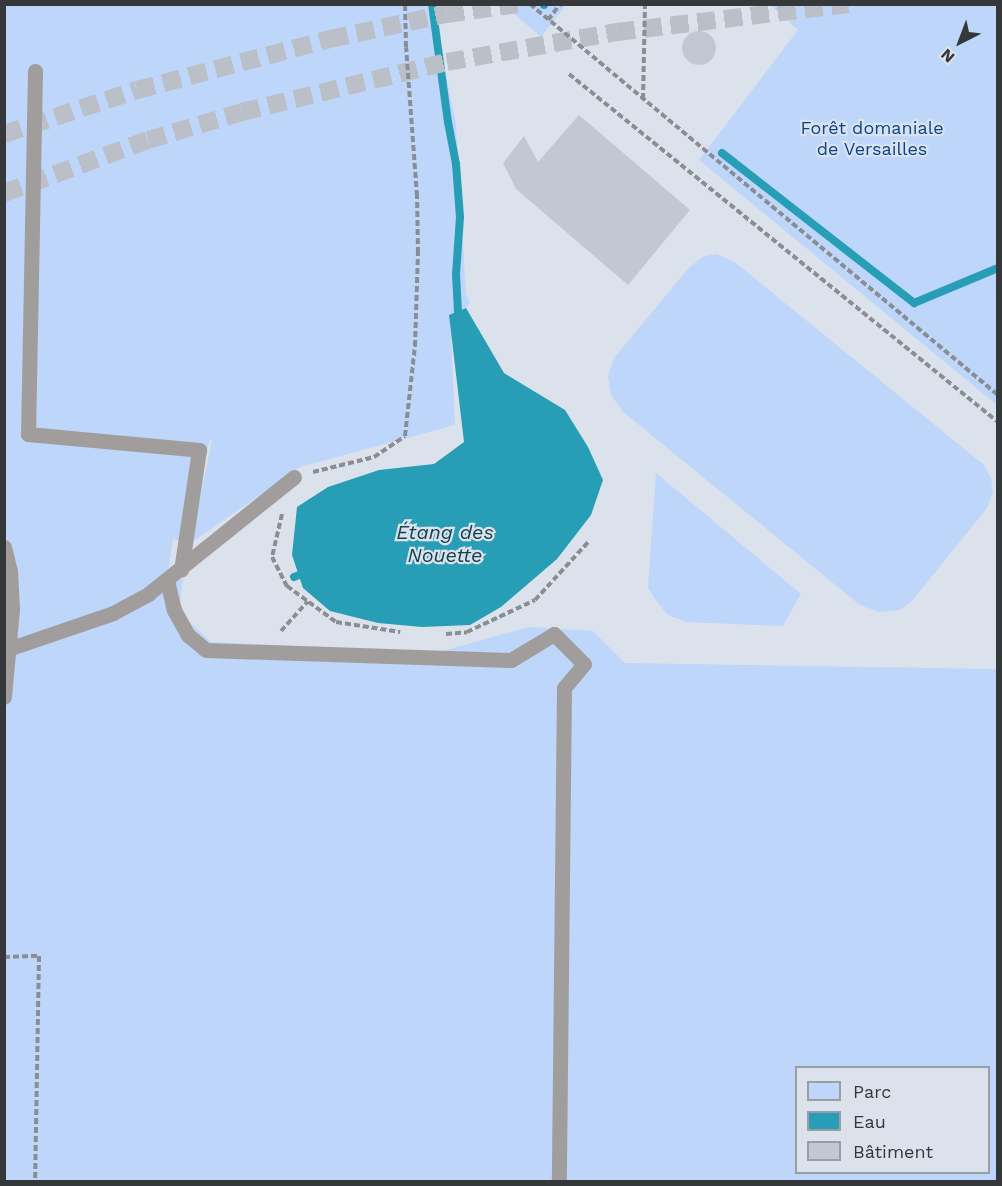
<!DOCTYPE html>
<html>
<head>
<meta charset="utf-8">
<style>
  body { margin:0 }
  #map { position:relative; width:1002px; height:1186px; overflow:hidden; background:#dce2eb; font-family:"Work Sans",sans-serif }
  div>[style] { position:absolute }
  .green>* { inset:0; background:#bdd6f9 }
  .water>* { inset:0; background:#279eb6 }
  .stream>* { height:8px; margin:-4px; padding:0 4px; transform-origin:4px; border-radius:4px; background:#279eb6 }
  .building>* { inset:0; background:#c2c8d1 }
  .round { border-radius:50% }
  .highway-tunnel>* { height:18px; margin-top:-9px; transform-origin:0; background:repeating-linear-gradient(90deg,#bbc0c8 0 18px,transparent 0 27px) }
  .path>* { height:4px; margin-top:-2px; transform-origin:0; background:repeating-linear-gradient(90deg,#8a8e94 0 6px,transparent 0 9px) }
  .lane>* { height:15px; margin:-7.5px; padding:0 7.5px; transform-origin:7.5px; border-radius:7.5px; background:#a29d9d }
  span { translate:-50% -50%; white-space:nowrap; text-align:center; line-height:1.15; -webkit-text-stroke:4.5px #dce2eb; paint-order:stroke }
  .park-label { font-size:18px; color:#094690 }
  .water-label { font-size:20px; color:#11424d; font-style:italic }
  .frame { position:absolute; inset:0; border:6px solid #35383b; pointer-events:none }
  .legend { position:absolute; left:795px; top:1066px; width:195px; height:108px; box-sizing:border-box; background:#dce2eb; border:2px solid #999ea5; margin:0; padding:8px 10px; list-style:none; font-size:18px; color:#35383b }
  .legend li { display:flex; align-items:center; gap:12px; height:30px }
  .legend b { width:30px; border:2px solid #999ea5 }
  .north { position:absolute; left:930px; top:12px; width:60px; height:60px; -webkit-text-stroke:4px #dce2eb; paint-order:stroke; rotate:222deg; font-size:16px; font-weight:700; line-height:24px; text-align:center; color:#35383b }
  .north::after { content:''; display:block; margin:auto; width:21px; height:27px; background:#35383b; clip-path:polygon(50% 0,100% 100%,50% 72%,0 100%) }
</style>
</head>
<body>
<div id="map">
  <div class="green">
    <i style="clip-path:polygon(evenodd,5px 5px,437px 5px,434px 17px,456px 124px,466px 294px,470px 302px,466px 308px,450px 316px,455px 425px,300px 467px,191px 543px,173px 539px,168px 572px,164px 577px,183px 579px,180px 602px,186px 619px,211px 642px,439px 652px,529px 627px,593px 631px,625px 663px,997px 669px,997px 1181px,5px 1182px,5px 5px,211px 439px,212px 440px,193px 533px,200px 465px,211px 439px,5px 5px,796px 1068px,988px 1068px,988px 1172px,796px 1172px,796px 1068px)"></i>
    <i style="clip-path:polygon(504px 5px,566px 5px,541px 37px)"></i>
    <i style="clip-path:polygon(770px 5px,997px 5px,997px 405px,699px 160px,798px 30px)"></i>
    <i style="clip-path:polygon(717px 254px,736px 263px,984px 465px,991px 478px,993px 492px,987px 508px,912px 601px,900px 610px,879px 612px,860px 605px,623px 412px,611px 395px,608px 376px,614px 358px,687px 270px,702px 257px)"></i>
    <i style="clip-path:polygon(656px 473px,801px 594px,783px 626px,687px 622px,668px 615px,658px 603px,648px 588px)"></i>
  </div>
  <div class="water">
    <i style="clip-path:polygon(466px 308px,504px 373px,565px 410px,588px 447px,603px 480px,591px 515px,557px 559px,501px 607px,470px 625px,422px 627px,378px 623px,330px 611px,303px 588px,292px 555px,297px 507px,328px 487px,379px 470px,434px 464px,464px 442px,449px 315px)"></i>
  </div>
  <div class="stream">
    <i style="left:432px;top:4px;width:119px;rotate:82.3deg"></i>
    <i style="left:448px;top:122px;width:43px;rotate:79.2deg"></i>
    <i style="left:456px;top:164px;width:53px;rotate:85.7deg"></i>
    <i style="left:460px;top:217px;width:57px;rotate:94deg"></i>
    <i style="left:456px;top:274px;width:38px;rotate:87deg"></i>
    <i style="left:544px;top:4px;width:1px;rotate:90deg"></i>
    <i style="left:722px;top:153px;width:244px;rotate:38deg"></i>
    <i style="left:914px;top:303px;width:91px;rotate:-22.6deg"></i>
    <i style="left:294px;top:577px;width:5px;rotate:-22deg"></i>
  </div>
  <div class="building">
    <i class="round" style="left:682px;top:31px;width:34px;height:34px"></i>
    <i style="clip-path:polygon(579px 115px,690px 210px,628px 285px,516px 189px,503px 163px,524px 136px,538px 162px)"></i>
  </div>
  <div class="highway-tunnel">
    <i style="left:4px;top:134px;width:140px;rotate:-18.3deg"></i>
    <i style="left:137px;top:90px;width:200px;rotate:-14.8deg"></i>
    <i style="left:330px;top:39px;width:119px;rotate:-12.2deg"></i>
    <i style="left:446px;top:14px;width:74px;rotate:-7.8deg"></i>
    <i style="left:4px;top:193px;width:153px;rotate:-20.2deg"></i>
    <i style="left:148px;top:140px;width:98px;rotate:-16.6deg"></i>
    <i style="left:242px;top:112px;width:211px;rotate:-13.7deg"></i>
    <i style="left:447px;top:62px;width:173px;rotate:-10deg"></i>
    <i style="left:617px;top:32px;width:233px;rotate:-6.9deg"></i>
  </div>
  <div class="path">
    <i style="left:530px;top:4px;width:610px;rotate:39.88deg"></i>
    <i style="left:548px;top:20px;width:20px;rotate:-53deg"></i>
    <i style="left:569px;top:74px;width:552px;rotate:39.05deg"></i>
    <i style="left:643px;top:99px;width:94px;rotate:-88.8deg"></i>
    <i style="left:313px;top:472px;width:63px;rotate:-13.8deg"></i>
    <i style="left:374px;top:457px;width:37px;rotate:-34deg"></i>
    <i style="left:405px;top:436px;width:91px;rotate:-83.7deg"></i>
    <i style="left:415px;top:346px;width:93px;rotate:-88.2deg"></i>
    <i style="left:418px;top:253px;width:57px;rotate:-91deg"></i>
    <i style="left:417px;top:196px;width:149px;rotate:-94.2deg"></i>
    <i style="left:406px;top:47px;width:43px;rotate:-91.3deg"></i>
    <i style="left:282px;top:514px;width:44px;rotate:103.1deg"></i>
    <i style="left:272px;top:557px;width:33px;rotate:63deg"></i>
    <i style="left:287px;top:586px;width:61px;rotate:36.3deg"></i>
    <i style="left:336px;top:622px;width:65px;rotate:8.9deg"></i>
    <i style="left:281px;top:631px;width:40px;rotate:-48deg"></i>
    <i style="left:446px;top:634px;width:21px;rotate:-5deg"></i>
    <i style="left:467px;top:632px;width:75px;rotate:-25.2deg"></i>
    <i style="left:535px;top:600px;width:81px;rotate:-47.5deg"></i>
    <i style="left:4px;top:957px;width:35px;rotate:-2deg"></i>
    <i style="left:39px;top:956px;width:226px;rotate:91deg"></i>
  </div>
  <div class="lane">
    <i style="left:35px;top:71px;width:363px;rotate:91.1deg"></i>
    <i style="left:28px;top:434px;width:172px;rotate:5.3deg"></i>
    <i style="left:199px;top:450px;width:121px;rotate:98.5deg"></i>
    <i style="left:4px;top:547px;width:25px;rotate:76deg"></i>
    <i style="left:10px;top:571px;width:38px;rotate:87deg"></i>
    <i style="left:12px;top:609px;width:88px;rotate:95.2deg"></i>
    <i style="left:167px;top:580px;width:31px;rotate:77deg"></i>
    <i style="left:174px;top:610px;width:29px;rotate:61deg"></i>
    <i style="left:188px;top:635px;width:23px;rotate:40deg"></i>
    <i style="left:206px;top:650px;width:305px;rotate:1.9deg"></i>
    <i style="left:511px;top:660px;width:50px;rotate:-31.2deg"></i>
    <i style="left:554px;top:634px;width:42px;rotate:45deg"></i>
    <i style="left:584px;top:664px;width:31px;rotate:130deg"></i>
    <i style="left:564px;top:688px;width:494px;rotate:90.6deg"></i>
    <i style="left:8px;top:649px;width:111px;rotate:-18.9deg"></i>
    <i style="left:113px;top:613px;width:40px;rotate:-28deg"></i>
    <i style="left:148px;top:594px;width:187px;rotate:-38.7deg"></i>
  </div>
  <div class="park-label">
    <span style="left:872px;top:139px">Forêt domaniale<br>de Versailles</span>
  </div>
  <div class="water-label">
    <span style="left:445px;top:544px">Étang des<br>Nouette</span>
  </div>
  <div class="frame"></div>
  <ul class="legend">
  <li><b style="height:16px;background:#bdd6f9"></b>Parc</li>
  <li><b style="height:16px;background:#279eb6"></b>Eau</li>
  <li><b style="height:16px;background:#c2c8d1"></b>Bâtiment</li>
  </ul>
  <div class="north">N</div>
</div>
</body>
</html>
